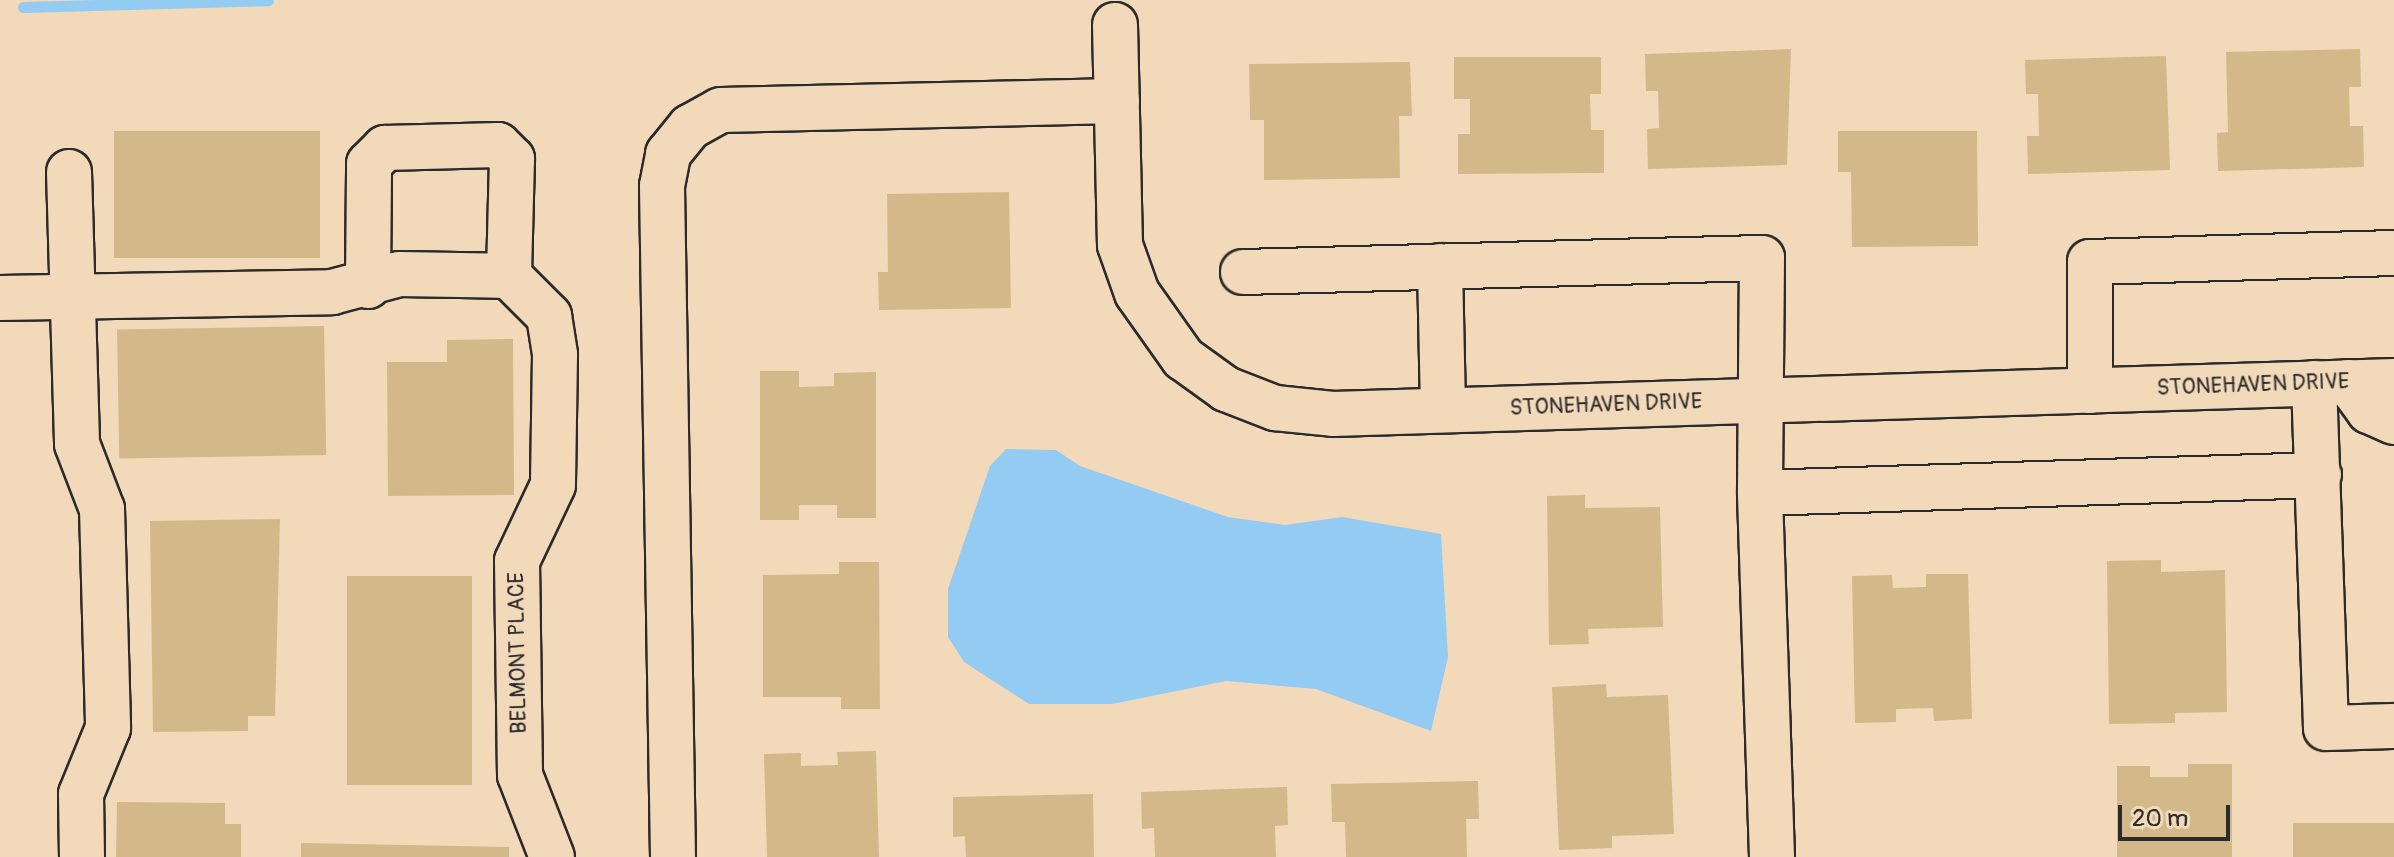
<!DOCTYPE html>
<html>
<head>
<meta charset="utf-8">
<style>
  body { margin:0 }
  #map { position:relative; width:2394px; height:857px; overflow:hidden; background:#f1d9b9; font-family:Pangolin,sans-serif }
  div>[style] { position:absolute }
  .water>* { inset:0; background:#94cbf2 }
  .stream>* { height:11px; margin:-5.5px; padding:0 5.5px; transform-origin:5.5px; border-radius:5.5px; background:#94cbf2 }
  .building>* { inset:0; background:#d3b98a; transform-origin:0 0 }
  .roads { filter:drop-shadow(2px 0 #2b2b2b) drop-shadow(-2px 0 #2b2b2b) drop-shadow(0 2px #2b2b2b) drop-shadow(0 -2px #2b2b2b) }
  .minor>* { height:44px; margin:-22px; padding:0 22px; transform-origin:22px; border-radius:22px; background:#f1d9b9 }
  span { translate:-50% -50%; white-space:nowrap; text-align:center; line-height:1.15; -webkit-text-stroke:6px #f1d9b9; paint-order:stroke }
  .street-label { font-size:22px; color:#2b2b2b }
  .scale { position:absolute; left:2118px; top:805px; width:112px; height:36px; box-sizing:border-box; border:4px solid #2b2b2b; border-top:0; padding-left:10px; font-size:24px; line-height:28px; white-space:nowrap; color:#2b2b2b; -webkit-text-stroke:6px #f1d9b9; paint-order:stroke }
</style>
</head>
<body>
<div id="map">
  <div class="water">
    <i style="clip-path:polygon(1006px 449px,1056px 450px,1080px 466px,1228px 517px,1285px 525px,1342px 517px,1441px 534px,1448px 657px,1431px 731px,1316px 689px,1226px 681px,1112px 704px,1029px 704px,964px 662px,948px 637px,948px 589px,990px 466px)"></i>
  </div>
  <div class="stream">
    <i style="left:23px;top:7px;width:245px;rotate:-1.6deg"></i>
  </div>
  <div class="building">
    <i style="clip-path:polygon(1791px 49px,1787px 165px,1648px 169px,1647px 129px,1659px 128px,1658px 91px,1646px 91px,1645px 54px)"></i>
    <i style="clip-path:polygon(2360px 49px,2361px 87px,2349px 87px,2350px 126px,2363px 126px,2364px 167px,2218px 171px,2217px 133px,2228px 132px,2226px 52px)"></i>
    <i style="clip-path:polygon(2166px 56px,2170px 170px,2028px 174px,2027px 136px,2039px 136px,2038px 94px,2026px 94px,2025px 60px)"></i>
    <i style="clip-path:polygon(1454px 57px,1601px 57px,1601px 94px,1590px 94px,1591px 130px,1604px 130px,1604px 173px,1458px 174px,1458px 134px,1470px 134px,1470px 99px,1454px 99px)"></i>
    <i style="clip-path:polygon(1410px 62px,1412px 116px,1399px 116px,1400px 178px,1264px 180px,1264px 120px,1250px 120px,1249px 64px)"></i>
    <i style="left:114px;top:131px;width:206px;height:127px"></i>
    <i style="clip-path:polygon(1838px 131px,1977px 131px,1978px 246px,1852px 247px,1851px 172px,1838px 172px)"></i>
    <i style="clip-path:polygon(1009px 192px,1011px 308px,879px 310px,878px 272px,888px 272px,887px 194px)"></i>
    <i style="left:324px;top:326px;width:129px;height:207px;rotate:89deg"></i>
    <i style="clip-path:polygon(513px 339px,514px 495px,388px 496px,387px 362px,447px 362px,447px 340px)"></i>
    <i style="clip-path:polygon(760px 371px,799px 371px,799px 387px,834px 386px,834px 373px,876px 372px,876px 518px,837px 518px,837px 505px,799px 505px,799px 520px,760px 520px)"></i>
    <i style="clip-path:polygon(1585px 495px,1585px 508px,1660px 507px,1663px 627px,1588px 629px,1589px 644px,1549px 645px,1547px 496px)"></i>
    <i style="clip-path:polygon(280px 519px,275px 716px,248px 716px,248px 731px,153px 732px,150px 521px)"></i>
    <i style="clip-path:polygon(2161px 560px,2161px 572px,2225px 570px,2227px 712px,2175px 713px,2175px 723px,2109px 724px,2107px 561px)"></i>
    <i style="clip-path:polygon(839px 562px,879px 562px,880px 709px,841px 709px,841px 697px,763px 697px,763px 575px,839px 574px)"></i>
    <i style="clip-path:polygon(1926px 574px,1968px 574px,1972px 719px,1934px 721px,1933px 708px,1896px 709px,1896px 722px,1855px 723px,1852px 576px,1892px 575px,1893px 588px,1926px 587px)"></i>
    <i style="left:347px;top:576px;width:125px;height:209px"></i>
    <i style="clip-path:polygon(1606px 684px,1607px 697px,1668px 695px,1674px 834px,1612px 836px,1612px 848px,1559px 850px,1552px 687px)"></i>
    <i style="clip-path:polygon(876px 751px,879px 857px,767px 857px,764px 754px,801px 753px,801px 766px,838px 765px,837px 752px)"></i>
    <i style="clip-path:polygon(2188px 764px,2232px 764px,2232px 857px,2117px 857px,2117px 766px,2150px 766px,2150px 777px,2188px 777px)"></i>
    <i style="clip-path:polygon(1478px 781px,1479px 819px,1466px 819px,1467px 857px,1346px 857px,1345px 822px,1332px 822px,1331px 784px)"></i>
    <i style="clip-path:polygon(1287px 787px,1288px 825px,1275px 826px,1276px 857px,1155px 857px,1154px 828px,1142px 829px,1141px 792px)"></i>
    <i style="clip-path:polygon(1093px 794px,1094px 857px,966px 857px,965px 836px,953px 837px,953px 797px)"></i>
    <i style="clip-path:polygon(117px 802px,225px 803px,225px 824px,241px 824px,241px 857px,116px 857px)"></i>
    <i style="left:2394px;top:823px;width:34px;height:101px;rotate:90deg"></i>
    <i style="clip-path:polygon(301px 843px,509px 847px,509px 857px,301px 857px)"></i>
  </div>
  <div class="roads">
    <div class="minor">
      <i style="left:1115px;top:25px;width:220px;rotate:88.7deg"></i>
      <i style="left:1120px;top:245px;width:51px;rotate:70.5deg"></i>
      <i style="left:1137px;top:293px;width:80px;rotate:54.7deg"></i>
      <i style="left:1183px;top:358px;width:53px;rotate:35.8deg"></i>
      <i style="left:1226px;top:389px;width:53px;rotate:21.2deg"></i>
      <i style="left:1275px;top:408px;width:58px;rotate:5.9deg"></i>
      <i style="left:1333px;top:414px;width:1062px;rotate:-1.78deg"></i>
      <i style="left:69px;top:172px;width:272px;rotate:88.3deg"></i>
      <i style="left:77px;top:444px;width:70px;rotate:69deg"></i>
      <i style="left:102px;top:509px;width:219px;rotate:88.4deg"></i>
      <i style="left:108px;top:728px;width:71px;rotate:112.2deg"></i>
      <i style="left:81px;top:794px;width:63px;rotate:89.1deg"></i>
      <i style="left:1440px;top:266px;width:144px;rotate:88.8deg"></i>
      <i style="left:1243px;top:272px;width:519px;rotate:-1.55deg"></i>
      <i style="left:1762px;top:258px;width:235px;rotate:90.5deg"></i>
      <i style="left:368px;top:286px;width:122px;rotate:-89.5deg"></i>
      <i style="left:369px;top:164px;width:23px;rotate:-45deg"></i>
      <i style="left:385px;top:148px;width:113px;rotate:-1.5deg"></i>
      <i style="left:498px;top:145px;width:20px;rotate:45deg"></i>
      <i style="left:512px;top:159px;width:117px;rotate:91.5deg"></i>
      <i style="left:509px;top:276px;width:57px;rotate:45deg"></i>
      <i style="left:549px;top:316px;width:39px;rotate:81deg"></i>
      <i style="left:555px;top:355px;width:130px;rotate:90.9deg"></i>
      <i style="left:553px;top:485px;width:84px;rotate:115.3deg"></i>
      <i style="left:517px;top:561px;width:214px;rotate:89.2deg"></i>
      <i style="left:520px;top:775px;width:88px;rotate:68.7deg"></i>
      <i style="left:0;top:298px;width:332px;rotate:-1deg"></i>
      <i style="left:332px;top:292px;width:69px;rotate:-15deg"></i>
      <i style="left:399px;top:274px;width:110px;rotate:1deg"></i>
      <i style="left:2348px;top:382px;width:36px;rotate:54deg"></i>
      <i style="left:2369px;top:411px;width:27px;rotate:24deg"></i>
      <i style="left:2314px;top:383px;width:345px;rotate:88deg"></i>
      <i style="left:2326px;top:728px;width:68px;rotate:-1.7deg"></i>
      <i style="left:2090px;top:391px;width:129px;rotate:-90deg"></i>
      <i style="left:2090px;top:262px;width:304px;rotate:-1.7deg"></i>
      <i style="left:673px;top:857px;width:671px;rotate:-90.94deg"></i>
      <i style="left:662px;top:186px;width:33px;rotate:-79deg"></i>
      <i style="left:668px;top:154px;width:35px;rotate:-51deg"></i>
      <i style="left:690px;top:127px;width:35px;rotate:-29deg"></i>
      <i style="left:721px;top:110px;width:396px;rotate:-1.3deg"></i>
      <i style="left:1772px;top:857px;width:364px;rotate:-91.9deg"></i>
      <i style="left:1760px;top:493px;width:559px;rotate:-1.84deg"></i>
    </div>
  </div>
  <div class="street-label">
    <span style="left:2253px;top:385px;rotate:-2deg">STONEHAVEN DRIVE</span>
    <span style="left:1606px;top:405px;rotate:-2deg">STONEHAVEN DRIVE</span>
    <span style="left:518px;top:653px;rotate:-91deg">BELMONT PLACE</span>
  </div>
  <div class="scale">20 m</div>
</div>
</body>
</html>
